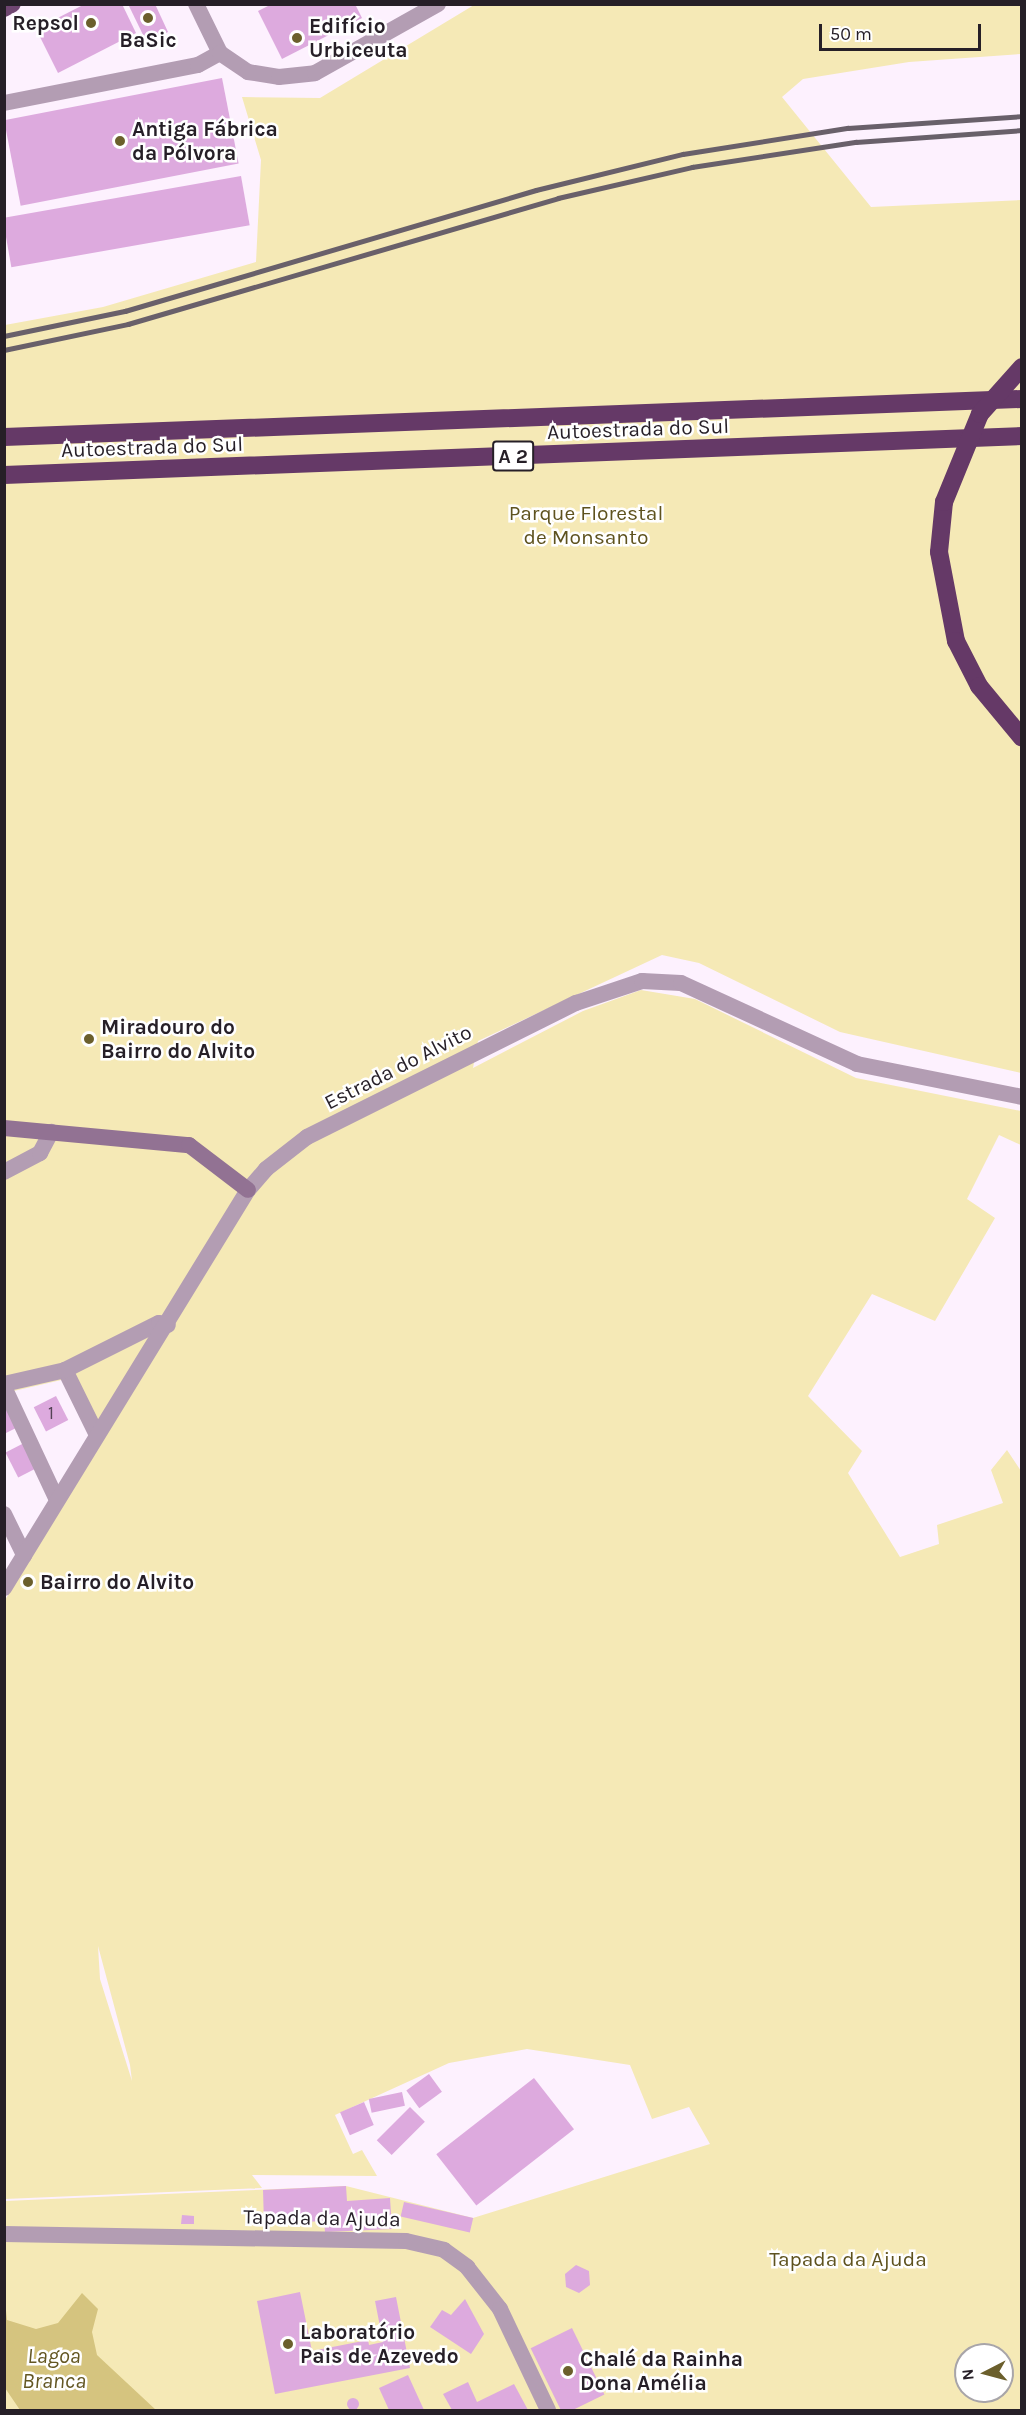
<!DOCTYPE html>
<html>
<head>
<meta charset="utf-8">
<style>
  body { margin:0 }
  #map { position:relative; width:1026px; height:2415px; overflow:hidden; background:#fdf1fe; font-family:Karla,sans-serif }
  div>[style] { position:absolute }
  .green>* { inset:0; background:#f5e9b6 }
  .water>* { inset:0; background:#d5c47f }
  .building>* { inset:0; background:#ddaade; transform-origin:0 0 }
  .round { border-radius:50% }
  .minor>* { height:16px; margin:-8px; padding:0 8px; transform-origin:8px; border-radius:8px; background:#b39db3 }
  .tertiary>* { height:16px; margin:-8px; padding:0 8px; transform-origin:8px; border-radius:8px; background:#b39db3 }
  .secondary>* { height:16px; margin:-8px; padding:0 8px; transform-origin:8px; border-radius:8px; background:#927293 }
  .trunk>* { height:16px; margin:-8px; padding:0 8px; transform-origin:8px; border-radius:8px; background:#704671 }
  .motorway>* { height:18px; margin:-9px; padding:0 9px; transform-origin:9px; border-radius:9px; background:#653967 }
  .rail>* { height:4.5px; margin:-2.25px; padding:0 2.25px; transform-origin:2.25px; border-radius:2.25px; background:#69606a }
  .motorway-bridge>* { height:18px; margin:-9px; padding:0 9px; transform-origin:9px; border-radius:9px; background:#653967 }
  .dots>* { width:16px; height:16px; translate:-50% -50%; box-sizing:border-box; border:3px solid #fff; border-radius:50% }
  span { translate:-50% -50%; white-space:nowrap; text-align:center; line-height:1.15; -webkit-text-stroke:5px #fff; paint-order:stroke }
  .number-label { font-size:18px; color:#544255 }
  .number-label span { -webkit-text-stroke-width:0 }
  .shield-label span { padding:2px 4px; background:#fff; border:2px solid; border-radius:4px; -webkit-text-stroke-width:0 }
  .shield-label { font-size:20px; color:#261f27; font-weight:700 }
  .poi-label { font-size:21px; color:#261f27; font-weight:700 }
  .right { translate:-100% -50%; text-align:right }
  .left { translate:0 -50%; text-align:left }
  .street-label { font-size:21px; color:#261f27 }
  .park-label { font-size:21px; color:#5e521e }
  .water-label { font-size:22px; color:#645723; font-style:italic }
  .frame { position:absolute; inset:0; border:6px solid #261f27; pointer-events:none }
  .north { position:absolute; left:954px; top:2343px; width:60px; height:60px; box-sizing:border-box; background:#fff; border:2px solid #a8a5a9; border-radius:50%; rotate:264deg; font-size:16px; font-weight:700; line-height:24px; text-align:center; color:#261f27 }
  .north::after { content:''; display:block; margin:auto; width:21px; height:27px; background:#6b5f2c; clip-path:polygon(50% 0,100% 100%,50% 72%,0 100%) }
  .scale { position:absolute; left:819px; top:24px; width:162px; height:27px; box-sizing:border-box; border:3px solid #261f27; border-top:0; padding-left:8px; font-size:18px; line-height:21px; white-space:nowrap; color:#261f27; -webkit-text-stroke:4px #fff; paint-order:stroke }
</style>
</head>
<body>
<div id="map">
  <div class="green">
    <i style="clip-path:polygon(evenodd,474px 5px,1021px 5px,1021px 54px,909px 62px,803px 79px,782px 97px,871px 207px,1021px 200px,1021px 1073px,840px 1032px,699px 963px,662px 955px,478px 1041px,473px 1068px,583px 1011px,641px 990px,695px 999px,856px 1078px,1021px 1111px,1021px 1145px,999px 1135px,967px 1199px,995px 1218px,935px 1321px,872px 1294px,808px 1396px,862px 1451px,848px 1473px,900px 1557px,939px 1544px,937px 1525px,1003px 1503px,991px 1470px,1007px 1450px,1021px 1471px,1021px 2410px,5px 2410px,5px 2201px,346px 2186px,473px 2218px,710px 2144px,689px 2107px,652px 2119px,630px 2065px,527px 2049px,449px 2063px,335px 2115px,353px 2154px,362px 2150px,377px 2176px,252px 2175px,262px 2188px,5px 2199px,5px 1600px,102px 1442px,70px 1378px,5px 1393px,5px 325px,103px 307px,256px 262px,261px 160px,242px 97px,320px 98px,474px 5px,98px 1946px,130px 2065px,132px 2081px,100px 1979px,98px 1946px,474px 5px,966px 2355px,1002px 2355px,1002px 2391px,966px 2391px,966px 2355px)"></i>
  </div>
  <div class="water">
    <i style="clip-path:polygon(82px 2293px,98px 2309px,92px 2332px,97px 2355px,156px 2410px,20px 2410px,5px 2388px,5px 2301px,7px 2320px,36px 2329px,58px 2323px)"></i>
  </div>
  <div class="building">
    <i style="clip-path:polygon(85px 4px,122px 4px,136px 33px,58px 73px,36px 29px)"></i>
    <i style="clip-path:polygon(128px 4px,155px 4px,168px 32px,147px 43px)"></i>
    <i style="clip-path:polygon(272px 4px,355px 4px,362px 18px,282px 59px,258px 11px)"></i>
    <i style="left:222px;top:78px;width:87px;height:222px;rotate:79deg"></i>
    <i style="left:241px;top:176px;width:50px;height:242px;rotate:80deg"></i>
    <i style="left:56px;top:1396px;width:27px;height:25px;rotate:63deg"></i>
    <i style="clip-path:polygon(4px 1404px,18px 1427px,4px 1434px)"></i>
    <i style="left:26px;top:1442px;width:28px;height:23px;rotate:63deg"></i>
    <i style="left:429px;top:2074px;width:22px;height:28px;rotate:54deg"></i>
    <i style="left:534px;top:2078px;width:65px;height:124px;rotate:52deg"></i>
    <i style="left:402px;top:2092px;width:14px;height:34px;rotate:78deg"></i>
    <i style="left:364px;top:2102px;width:25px;height:26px;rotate:67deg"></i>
    <i style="left:410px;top:2107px;width:21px;height:47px;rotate:45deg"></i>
    <i style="clip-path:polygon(346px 2186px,347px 2201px,390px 2198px,392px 2229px,325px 2232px,324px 2221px,264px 2224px,263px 2190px)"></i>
    <i style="left:404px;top:2202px;width:71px;height:15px;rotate:13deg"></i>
    <i style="clip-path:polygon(182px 2215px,194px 2216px,194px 2224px,181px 2224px)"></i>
    <i style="clip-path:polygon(576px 2265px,589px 2271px,590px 2285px,579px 2293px,566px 2287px,565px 2274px)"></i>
    <i style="clip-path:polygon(300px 2292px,312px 2351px,368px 2340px,369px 2345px,383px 2342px,375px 2301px,396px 2297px,410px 2368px,275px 2394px,257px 2301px)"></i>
    <i style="clip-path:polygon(465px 2299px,484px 2334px,471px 2354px,430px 2327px,442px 2310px,451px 2315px)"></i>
    <i style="left:572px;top:2328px;width:74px;height:46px;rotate:64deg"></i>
    <i style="clip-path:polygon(408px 2375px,424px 2410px,389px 2410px,379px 2388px)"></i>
    <i style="clip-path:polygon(468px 2382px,477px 2402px,514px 2384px,528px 2410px,452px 2410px,443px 2394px)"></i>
    <i class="round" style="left:347px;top:2398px;width:12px;height:12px"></i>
  </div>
  <div class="minor">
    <i style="left:196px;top:4px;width:55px;rotate:63.9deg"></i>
    <i style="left:4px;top:103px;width:198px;rotate:-11.1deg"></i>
    <i style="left:198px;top:65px;width:25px;rotate:-29deg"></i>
    <i style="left:220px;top:53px;width:34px;rotate:34deg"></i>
    <i style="left:248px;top:72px;width:31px;rotate:9deg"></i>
    <i style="left:279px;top:77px;width:36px;rotate:-6deg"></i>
    <i style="left:315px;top:73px;width:141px;rotate:-29.3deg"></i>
    <i style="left:4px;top:1172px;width:41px;rotate:-27.8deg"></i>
    <i style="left:40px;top:1153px;width:24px;rotate:-62deg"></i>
    <i style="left:65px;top:1370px;width:72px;rotate:63.8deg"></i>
    <i style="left:4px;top:1384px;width:63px;rotate:-12.9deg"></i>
    <i style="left:65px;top:1370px;width:105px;rotate:-26.6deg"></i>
    <i style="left:159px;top:1323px;width:9px;rotate:13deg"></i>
    <i style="left:4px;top:1387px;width:125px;rotate:64.9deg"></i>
    <i style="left:4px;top:1514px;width:46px;rotate:64deg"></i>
    <i style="left:4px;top:2234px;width:402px;rotate:1deg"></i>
    <i style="left:406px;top:2241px;width:39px;rotate:13deg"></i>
    <i style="left:444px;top:2250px;width:29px;rotate:36deg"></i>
    <i style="left:467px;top:2267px;width:53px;rotate:51.8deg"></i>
    <i style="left:500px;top:2309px;width:112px;rotate:64.6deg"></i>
  </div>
  <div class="tertiary">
    <i style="left:4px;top:1588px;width:467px;rotate:-58.5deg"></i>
    <i style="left:248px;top:1190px;width:28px;rotate:-49deg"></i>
    <i style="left:266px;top:1169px;width:52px;rotate:-38deg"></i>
    <i style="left:307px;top:1137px;width:301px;rotate:-26.5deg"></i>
    <i style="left:576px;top:1003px;width:70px;rotate:-18.4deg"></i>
    <i style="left:642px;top:981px;width:39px;rotate:3deg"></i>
    <i style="left:681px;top:983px;width:194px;rotate:24.7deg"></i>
    <i style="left:857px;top:1064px;width:168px;rotate:11.3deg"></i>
  </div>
  <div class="secondary">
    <i style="left:4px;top:1128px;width:186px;rotate:5.3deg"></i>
    <i style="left:189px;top:1145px;width:74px;rotate:37.3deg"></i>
  </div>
  <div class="trunk">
    <i style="left:4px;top:9px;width:10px;rotate:-29deg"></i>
  </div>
  <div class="motorway">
    <i style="left:4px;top:437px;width:1019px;rotate:-2.14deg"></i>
    <i style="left:4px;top:475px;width:1019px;rotate:-2.19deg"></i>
    <i style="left:944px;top:502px;width:50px;rotate:95.7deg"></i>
    <i style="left:939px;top:552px;width:91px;rotate:79.2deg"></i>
    <i style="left:956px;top:641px;width:51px;rotate:62.9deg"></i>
    <i style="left:979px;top:686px;width:67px;rotate:50.4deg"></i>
  </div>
  <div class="rail">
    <i style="left:4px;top:336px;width:124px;rotate:-11.7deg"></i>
    <i style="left:125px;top:311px;width:428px;rotate:-16.4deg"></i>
    <i style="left:536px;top:190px;width:151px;rotate:-13.8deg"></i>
    <i style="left:683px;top:154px;width:167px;rotate:-9deg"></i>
    <i style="left:848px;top:128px;width:174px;rotate:-3.9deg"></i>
    <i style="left:4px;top:350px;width:127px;rotate:-11.8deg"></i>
    <i style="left:128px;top:324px;width:448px;rotate:-16.3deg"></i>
    <i style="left:558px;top:198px;width:138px;rotate:-13deg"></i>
    <i style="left:692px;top:167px;width:166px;rotate:-8.7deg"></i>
    <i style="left:856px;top:142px;width:166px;rotate:-4.1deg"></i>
  </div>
  <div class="motorway-bridge">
    <i style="left:944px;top:502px;width:95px;rotate:-67.8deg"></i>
    <i style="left:980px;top:414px;width:63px;rotate:-48.2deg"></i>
  </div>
  <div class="dots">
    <i style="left:148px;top:18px;background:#6b5f2c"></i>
    <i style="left:91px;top:23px;background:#6b5f2c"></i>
    <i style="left:297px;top:38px;background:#6b5f2c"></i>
    <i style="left:120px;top:141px;background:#6b5f2c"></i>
    <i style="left:89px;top:1039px;background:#6b5f2c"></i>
    <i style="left:28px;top:1582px;background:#6b5f2c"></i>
    <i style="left:288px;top:2344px;background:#6b5f2c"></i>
    <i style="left:568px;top:2371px;background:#6b5f2c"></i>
  </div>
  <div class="number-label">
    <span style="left:51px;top:1413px">1</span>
  </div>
  <div class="shield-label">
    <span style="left:513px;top:456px">A 2</span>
  </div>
  <div class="poi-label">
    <span class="right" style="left:79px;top:23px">Repsol</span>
    <span class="left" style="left:309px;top:38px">Edifício<br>Urbiceuta</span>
    <span style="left:148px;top:40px">BaSic</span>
    <span class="left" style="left:132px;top:141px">Antiga Fábrica<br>da Pólvora</span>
    <span class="left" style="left:101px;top:1039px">Miradouro do<br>Bairro do Alvito</span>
    <span class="left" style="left:40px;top:1582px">Bairro do Alvito</span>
    <span class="left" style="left:300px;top:2344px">Laboratório<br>Pais de Azevedo</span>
    <span class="left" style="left:580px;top:2371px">Chalé da Rainha<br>Dona Amélia</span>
  </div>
  <div class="street-label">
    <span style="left:638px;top:429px;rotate:-2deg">Autoestrada do Sul</span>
    <span style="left:152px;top:447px;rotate:-2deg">Autoestrada do Sul</span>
    <span style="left:398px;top:1067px;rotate:-27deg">Estrada do Alvito</span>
    <span style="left:322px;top:2218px;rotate:1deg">Tapada da Ajuda</span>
  </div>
  <div class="park-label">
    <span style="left:586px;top:525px">Parque Florestal<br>de Monsanto</span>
    <span style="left:848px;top:2259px">Tapada da Ajuda</span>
  </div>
  <div class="water-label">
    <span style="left:54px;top:2369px">Lagoa<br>Branca</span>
  </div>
  <div class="frame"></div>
  <div class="north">N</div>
  <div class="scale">50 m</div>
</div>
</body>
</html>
